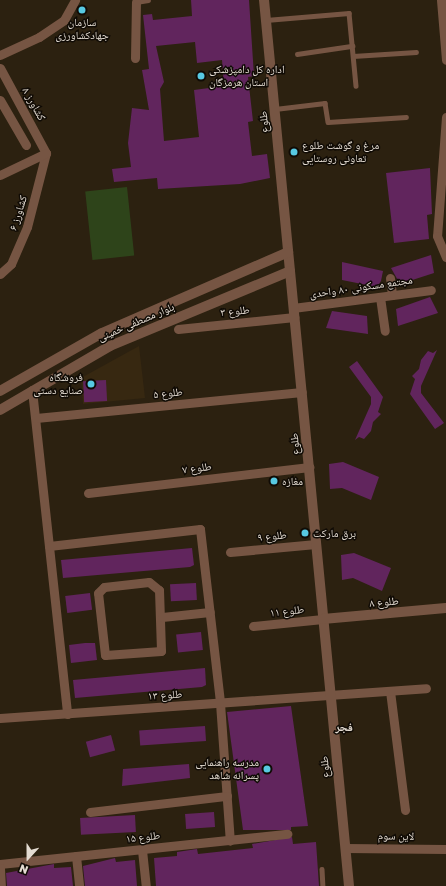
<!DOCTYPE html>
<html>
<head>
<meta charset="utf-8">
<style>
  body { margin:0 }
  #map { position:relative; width:446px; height:886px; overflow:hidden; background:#2c2110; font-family:"Golos Text","Noto Naskh Arabic",sans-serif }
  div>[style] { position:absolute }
  .built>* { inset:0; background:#372811 }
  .green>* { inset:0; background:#2e441a; transform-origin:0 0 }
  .building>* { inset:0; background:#61255d; transform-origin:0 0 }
  .service>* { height:4.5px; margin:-2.25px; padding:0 2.25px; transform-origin:2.25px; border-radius:2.25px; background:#765543 }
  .minor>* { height:9px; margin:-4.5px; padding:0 4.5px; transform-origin:4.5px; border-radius:4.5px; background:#765543 }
  .tertiary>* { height:10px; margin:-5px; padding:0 5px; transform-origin:5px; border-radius:5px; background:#765543 }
  .dots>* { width:11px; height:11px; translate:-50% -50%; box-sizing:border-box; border:2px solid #100b05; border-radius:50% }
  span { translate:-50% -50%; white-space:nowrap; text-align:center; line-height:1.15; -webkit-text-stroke:3px #100b05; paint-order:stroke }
  .poi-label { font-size:11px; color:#e4dcd2 }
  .left { translate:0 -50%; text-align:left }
  .right { translate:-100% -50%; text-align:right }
  .street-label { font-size:11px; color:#e4dcd2 }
  .neighbourhood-label { font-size:12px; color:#e4dcd2; font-weight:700 }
  .north { position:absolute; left:8px; top:838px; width:40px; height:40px; -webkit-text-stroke:3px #100b05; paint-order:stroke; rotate:201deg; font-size:11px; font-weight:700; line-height:16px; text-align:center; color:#e4dcd2 }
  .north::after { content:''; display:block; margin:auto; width:14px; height:18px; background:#e4dcd2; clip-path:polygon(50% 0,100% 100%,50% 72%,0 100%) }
</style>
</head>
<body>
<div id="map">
  <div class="built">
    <i style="clip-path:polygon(139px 346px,145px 398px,83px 404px,81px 378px)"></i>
  </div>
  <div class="green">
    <i style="left:127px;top:187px;width:69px;height:42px;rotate:84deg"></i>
  </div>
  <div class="building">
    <i style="clip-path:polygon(evenodd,191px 0,249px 0,254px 76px,248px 77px,253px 121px,248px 122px,252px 156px,267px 154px,270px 178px,240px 184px,158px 189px,157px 178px,114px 182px,112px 169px,131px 167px,128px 143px,132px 108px,149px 110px,142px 70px,149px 69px,143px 15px,152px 14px,153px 20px,192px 16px,191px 0,195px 42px,197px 63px,222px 60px,224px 86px,194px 90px,199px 137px,164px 141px,160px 89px,164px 82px,156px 46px,195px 42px)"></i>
    <i style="clip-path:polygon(430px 168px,432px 214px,427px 215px,429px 239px,394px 243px,386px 173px)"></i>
    <i style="clip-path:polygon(431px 255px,434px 273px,400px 284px,391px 268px)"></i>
    <i style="clip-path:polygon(342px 262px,383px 271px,381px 281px,377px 287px,342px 280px)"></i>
    <i style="clip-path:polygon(430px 297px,438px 313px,398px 326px,396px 309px)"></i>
    <i style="clip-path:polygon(332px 311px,367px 316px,368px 334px,326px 328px)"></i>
    <i style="clip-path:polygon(437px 350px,421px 386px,421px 393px,444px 423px,435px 429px,410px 394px,415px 379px,412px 376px,419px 369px,421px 360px,428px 351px,433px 353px)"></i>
    <i style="clip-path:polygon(357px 361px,383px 397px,378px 412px,381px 414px,373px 422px,371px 431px,364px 439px,359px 437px,355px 440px,371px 404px,371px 397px,349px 367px)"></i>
    <i style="left:106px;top:380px;width:21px;height:23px;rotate:87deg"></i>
    <i style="clip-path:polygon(343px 462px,379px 477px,371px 500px,342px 488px,330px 489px,329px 464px)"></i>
    <i style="clip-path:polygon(192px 548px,194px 565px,190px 567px,63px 578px,61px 560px)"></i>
    <i style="clip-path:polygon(354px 553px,391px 568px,382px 591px,353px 578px,342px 580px,341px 555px)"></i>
    <i style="left:196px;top:583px;width:17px;height:26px;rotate:87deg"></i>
    <i style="left:90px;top:593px;width:17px;height:25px;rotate:83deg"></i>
    <i style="left:201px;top:632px;width:18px;height:25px;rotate:84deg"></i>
    <i style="clip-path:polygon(85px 643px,95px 643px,97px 660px,71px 663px,69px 645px)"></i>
    <i style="clip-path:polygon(205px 668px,206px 685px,202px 687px,75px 698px,73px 680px)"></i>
    <i style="clip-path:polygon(291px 706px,308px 826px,291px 827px,291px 830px,243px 830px,227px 712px)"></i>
    <i style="left:205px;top:726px;width:15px;height:66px;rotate:86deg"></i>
    <i style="left:111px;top:735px;width:16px;height:26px;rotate:75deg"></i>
    <i style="clip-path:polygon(189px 764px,190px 778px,122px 786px,123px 769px)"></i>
    <i style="left:214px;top:812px;width:15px;height:29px;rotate:86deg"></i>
    <i style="left:135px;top:815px;width:17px;height:55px;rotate:87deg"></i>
    <i style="clip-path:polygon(292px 837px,293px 844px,316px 842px,319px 886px,156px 886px,154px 858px,177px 856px,177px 852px,197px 849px,198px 854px,253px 848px,252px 844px)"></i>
    <i style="clip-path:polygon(115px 858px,116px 862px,135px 860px,137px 886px,85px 886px,83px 866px)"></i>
    <i style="clip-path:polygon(54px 864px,54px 868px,71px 867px,73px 886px,7px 886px,6px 873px)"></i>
  </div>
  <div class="service">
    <i style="left:136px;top:2px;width:12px;rotate:-9deg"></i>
    <i style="left:266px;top:20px;width:83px;rotate:-4.8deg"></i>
    <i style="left:349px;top:13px;width:73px;rotate:84.5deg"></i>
    <i style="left:297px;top:54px;width:56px;rotate:-8.3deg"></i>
    <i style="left:353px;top:56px;width:63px;rotate:-3.6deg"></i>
    <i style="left:275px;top:109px;width:50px;rotate:-6.8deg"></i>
    <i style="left:325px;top:103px;width:19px;rotate:81deg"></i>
    <i style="left:328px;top:122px;width:78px;rotate:-3.7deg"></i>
    <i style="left:322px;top:869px;width:17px;rotate:87deg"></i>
  </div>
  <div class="minor">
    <i style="left:441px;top:0;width:60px;rotate:85.2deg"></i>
    <i style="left:0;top:55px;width:43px;rotate:-24.8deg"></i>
    <i style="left:39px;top:37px;width:30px;rotate:-34deg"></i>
    <i style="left:64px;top:20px;width:23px;rotate:-61deg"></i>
    <i style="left:135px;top:58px;width:56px;rotate:-89deg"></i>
    <i style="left:0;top:68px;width:97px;rotate:61.6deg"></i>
    <i style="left:46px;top:153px;width:76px;rotate:104.4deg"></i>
    <i style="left:27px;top:227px;width:40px;rotate:113.4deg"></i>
    <i style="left:11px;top:264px;width:15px;rotate:138deg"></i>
    <i style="left:0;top:100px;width:52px;rotate:60deg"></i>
    <i style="left:446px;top:117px;width:119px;rotate:94.3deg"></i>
    <i style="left:437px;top:236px;width:23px;rotate:67deg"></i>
    <i style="left:0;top:175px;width:51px;rotate:-25.6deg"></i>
    <i style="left:390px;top:278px;width:17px;rotate:83deg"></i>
    <i style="left:380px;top:297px;width:34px;rotate:82deg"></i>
    <i style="left:293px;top:308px;width:139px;rotate:-7.4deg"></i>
    <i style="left:178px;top:329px;width:117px;rotate:-5.9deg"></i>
    <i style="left:32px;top:390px;width:326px;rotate:83.8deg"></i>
    <i style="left:36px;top:418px;width:267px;rotate:-5.6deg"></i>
    <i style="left:88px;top:493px;width:223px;rotate:-6.7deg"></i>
    <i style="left:49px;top:546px;width:152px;rotate:-6.4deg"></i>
    <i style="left:200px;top:529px;width:175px;rotate:83.4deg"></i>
    <i style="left:220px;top:703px;width:138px;rotate:85.9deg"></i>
    <i style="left:230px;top:552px;width:86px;rotate:-5.3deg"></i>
    <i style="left:149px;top:582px;width:13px;rotate:39deg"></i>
    <i style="left:159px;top:590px;width:61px;rotate:88.1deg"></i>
    <i style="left:161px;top:651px;width:56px;rotate:175.9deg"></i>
    <i style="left:105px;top:655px;width:62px;rotate:-96.4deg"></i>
    <i style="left:98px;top:593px;width:8px;rotate:-45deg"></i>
    <i style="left:104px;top:587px;width:45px;rotate:-6.3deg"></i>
    <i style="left:162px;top:617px;width:48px;rotate:-5.9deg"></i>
    <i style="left:253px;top:626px;width:70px;rotate:-5.7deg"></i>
    <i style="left:390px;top:691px;width:120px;rotate:82.8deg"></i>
    <i style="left:0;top:718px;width:427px;rotate:-4deg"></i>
    <i style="left:90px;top:812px;width:138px;rotate:-6.7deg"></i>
    <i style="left:345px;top:848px;width:101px;rotate:0.6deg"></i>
    <i style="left:142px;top:850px;width:36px;rotate:84deg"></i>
    <i style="left:76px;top:856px;width:30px;rotate:84deg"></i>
    <i style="left:0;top:864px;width:289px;rotate:-6deg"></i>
    <i style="left:0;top:868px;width:18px;rotate:87deg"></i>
  </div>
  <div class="tertiary">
    <i style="left:264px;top:0;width:890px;rotate:84.52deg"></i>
    <i style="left:0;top:391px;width:117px;rotate:-29.6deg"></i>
    <i style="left:102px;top:333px;width:203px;rotate:-23.5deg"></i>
    <i style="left:0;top:410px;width:127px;rotate:-30.2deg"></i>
    <i style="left:110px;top:346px;width:195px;rotate:-22.6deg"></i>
    <i style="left:323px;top:619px;width:123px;rotate:-5.1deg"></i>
  </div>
  <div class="dots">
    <i style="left:82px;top:10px;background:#57c9e2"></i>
    <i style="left:201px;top:76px;background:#57c9e2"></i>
    <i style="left:294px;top:152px;background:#57c9e2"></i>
    <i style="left:91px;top:384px;background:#57c9e2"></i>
    <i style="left:274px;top:481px;background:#57c9e2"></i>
    <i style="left:305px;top:533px;background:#57c9e2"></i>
    <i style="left:267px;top:769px;background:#57c9e2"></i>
  </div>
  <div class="poi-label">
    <span style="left:82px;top:29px">سازمان<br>جهادکشاورزی</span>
    <span class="left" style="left:209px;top:76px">اداره کل دامپزشکی<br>استان هرمزگان</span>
    <span class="left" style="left:302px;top:152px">مرغ و گوشت طلوع<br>تعاونی روستایی</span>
    <span class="right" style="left:83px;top:384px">فروشگاه<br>صنایع دستی</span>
    <span class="left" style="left:282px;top:481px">مغازه</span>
    <span class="left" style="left:313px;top:533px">برق مارکت</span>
    <span class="right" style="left:259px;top:769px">مدرسه راهنمایی<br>پسرانه شاهد</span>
  </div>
  <div class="street-label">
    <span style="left:34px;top:104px;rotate:61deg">کشاورز ۸</span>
    <span style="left:264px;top:122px;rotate:-95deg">طلوع</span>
    <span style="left:18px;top:213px;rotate:-72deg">کشاورز ۶</span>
    <span style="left:361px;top:287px;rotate:-8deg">مجتمع مسکونی ۸۰ واحدی</span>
    <span style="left:235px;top:311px;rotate:-6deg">طلوع ۳</span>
    <span style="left:136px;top:322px;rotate:-23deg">بلوار مصطفی خمینی</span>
    <span style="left:168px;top:393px;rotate:-6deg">طلوع ۵</span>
    <span style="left:295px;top:444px;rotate:-95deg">طلوع</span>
    <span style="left:197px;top:468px;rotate:-7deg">طلوع ۷</span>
    <span style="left:272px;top:536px;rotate:-6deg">طلوع ۹</span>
    <span style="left:384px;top:602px;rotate:-5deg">طلوع ۸</span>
    <span style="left:287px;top:611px;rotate:-6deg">طلوع ۱۱</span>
    <span style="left:165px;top:695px;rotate:-4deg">طلوع ۱۳</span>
    <span style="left:325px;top:767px;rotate:-95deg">طلوع</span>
    <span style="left:396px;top:836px;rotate:1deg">لاین سوم</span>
    <span style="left:143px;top:837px;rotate:-6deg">طلوع ۱۵</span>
  </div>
  <div class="neighbourhood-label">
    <span style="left:344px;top:727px">فجر</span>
  </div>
  <div class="north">N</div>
</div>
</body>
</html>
